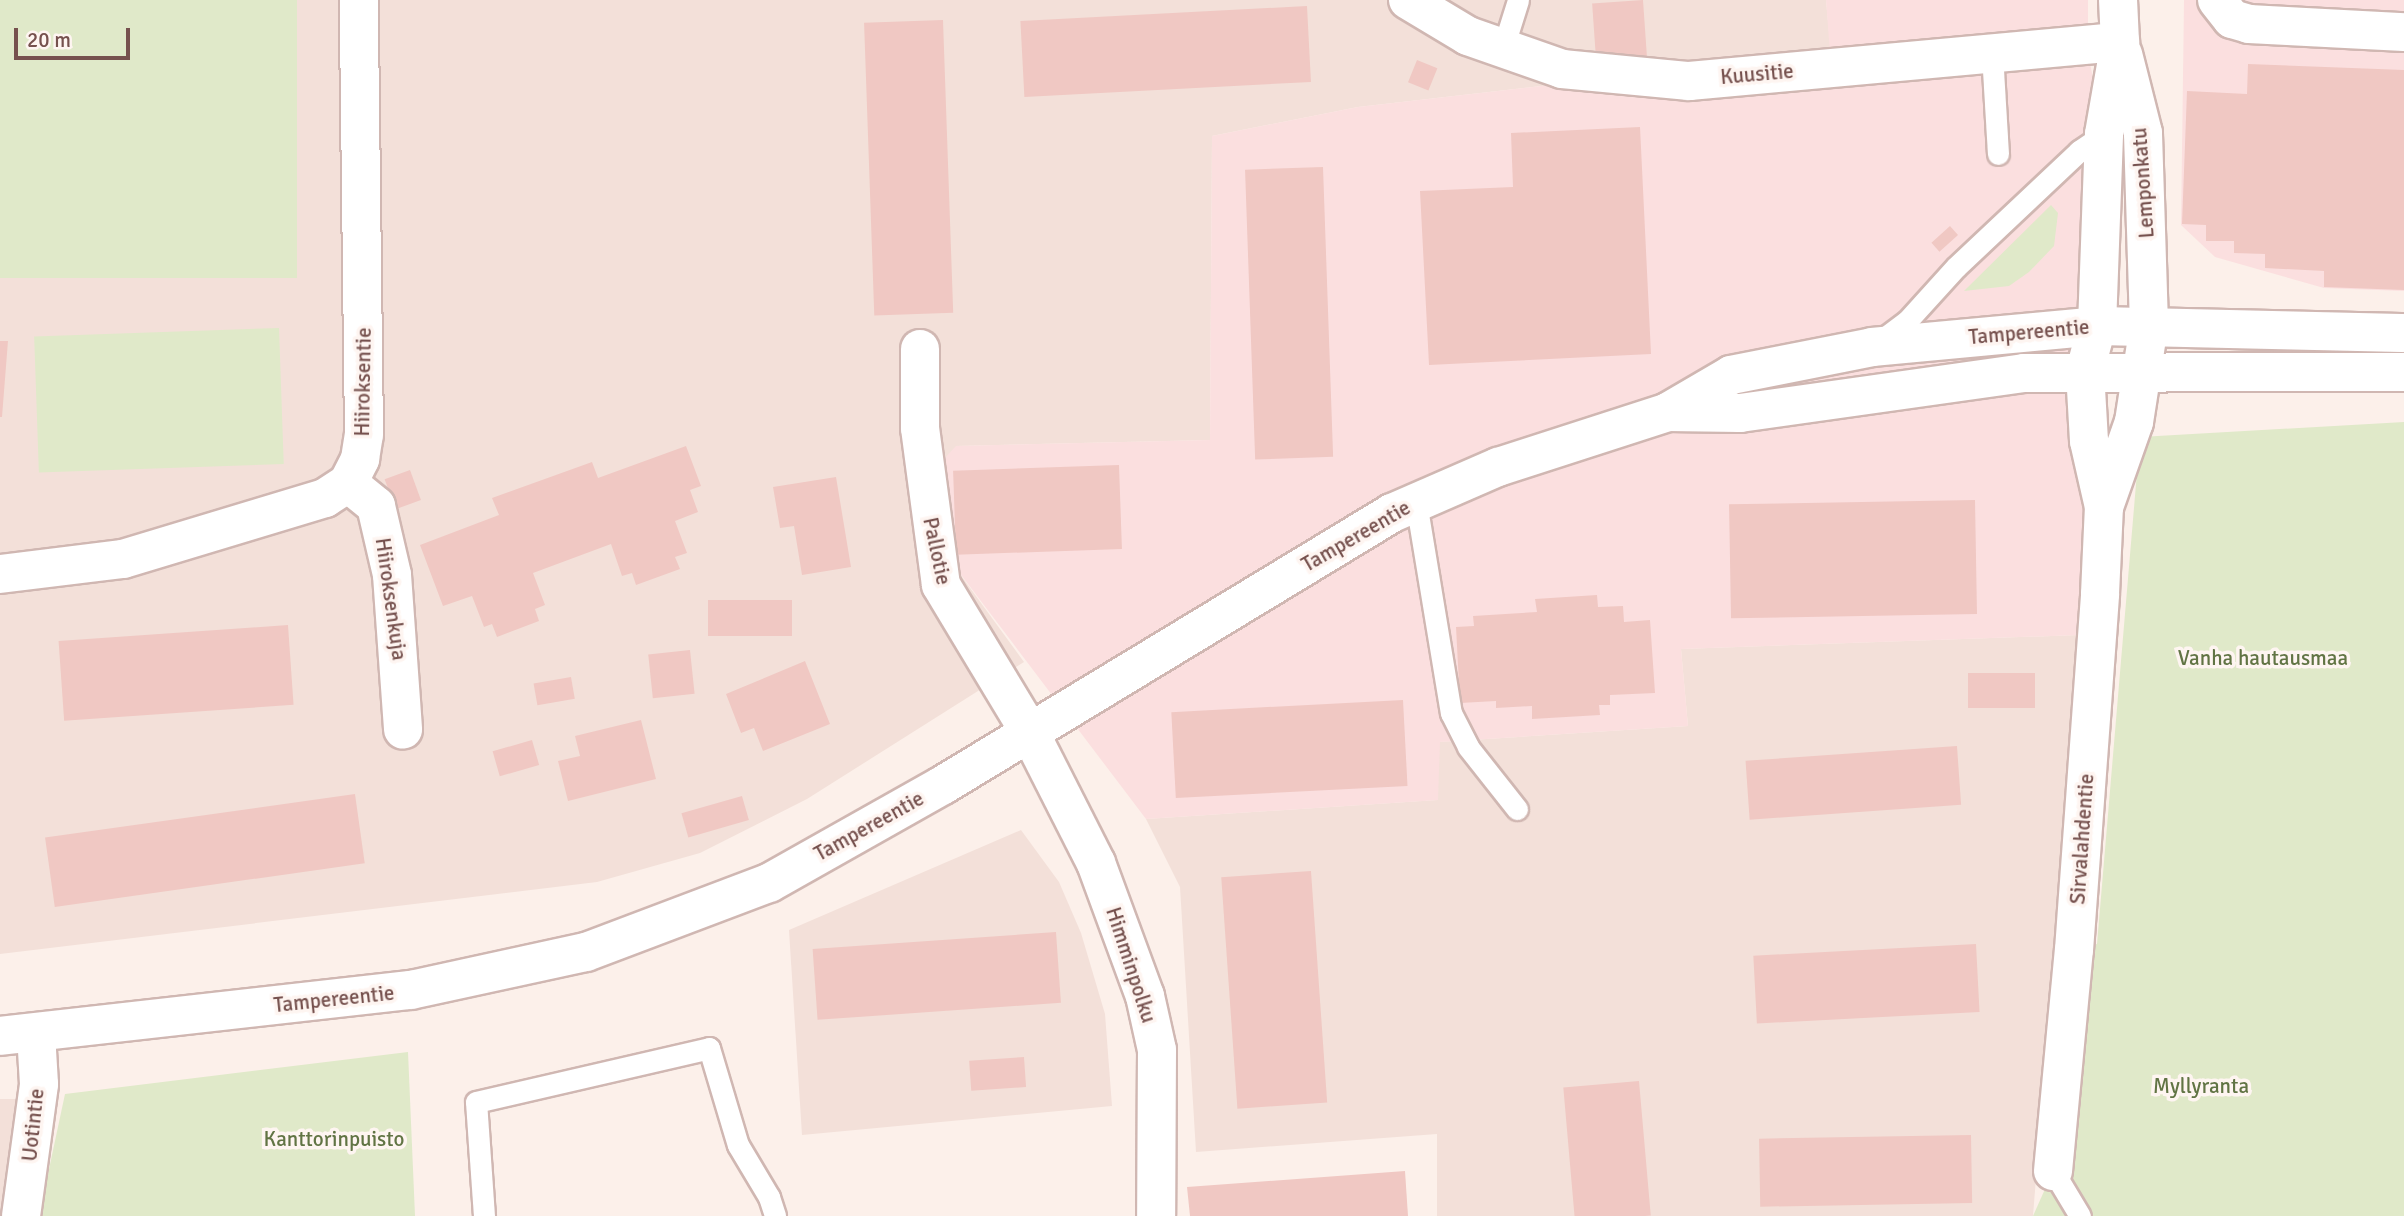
<!DOCTYPE html>
<html>
<head>
<meta charset="utf-8">
<style>
  body { margin:0 }
  #map { position:relative; width:2404px; height:1216px; overflow:hidden; background:#fcf0ea; font-family:Signika,sans-serif }
  div>[style] { position:absolute }
  .residential>* { inset:0; background:#f3e0d9 }
  .commercial>* { inset:0; background:#fbdfdf }
  .green>* { inset:0; background:#e0e9c9; transform-origin:0 0 }
  .building>* { inset:0; background:#f0c8c3; transform-origin:0 0 }
  .roads { filter:drop-shadow(2px 0 #d0b7b2) drop-shadow(-2px 0 #d0b7b2) drop-shadow(0 2px #d0b7b2) drop-shadow(0 -2px #d0b7b2) }
  .service>* { height:21px; margin:-10.5px; padding:0 10.5px; transform-origin:10.5px; border-radius:10.5px; background:#fff }
  .minor>* { height:38px; margin:-19px; padding:0 19px; transform-origin:19px; border-radius:19px; background:#fff }
  .secondary>* { height:38px; margin:-19px; padding:0 19px; transform-origin:19px; border-radius:19px; background:#fff }
  span { translate:-50% -50%; white-space:nowrap; text-align:center; line-height:1.15; -webkit-text-stroke:7px #fef5f1; paint-order:stroke }
  .street-label { font-size:21px; color:#76514e }
  .park-label { font-size:21px; color:#617444 }
  .scale { position:absolute; left:14px; top:28px; width:116px; height:32px; box-sizing:border-box; border:4px solid #76514e; border-top:0; padding-left:9px; font-size:21px; line-height:24px; white-space:nowrap; color:#76514e; -webkit-text-stroke:5px #fef5f1; paint-order:stroke }
</style>
</head>
<body>
<div id="map">
  <div class="residential">
    <i style="clip-path:polygon(0 0,1826px 0,1831px 53px,1358px 107px,1212px 136px,1210px 440px,956px 446px,949px 559px,1024px 662px,807px 799px,700px 853px,597px 882px,0 954px)"></i>
    <i style="clip-path:polygon(2079px 635px,2033px 1216px,1437px 1216px,1437px 1134px,1196px 1152px,1180px 887px,1146px 819px,1437px 800px,1439px 742px,1688px 726px,1681px 649px)"></i>
    <i style="clip-path:polygon(1021px 830px,1059px 882px,1081px 933px,1105px 1014px,1112px 1106px,802px 1135px,789px 930px)"></i>
    <i style="clip-path:polygon(0 1099px,37px 1099px,21px 1216px,0 1216px)"></i>
  </div>
  <div class="commercial">
    <i style="clip-path:polygon(1826px 0,2088px 0,2088px 53px,2104px 134px,2079px 635px,1681px 649px,1688px 726px,1440px 742px,1438px 800px,1146px 819px,949px 559px,943px 460px,956px 446px,1210px 440px,1212px 136px,1358px 107px,1830px 53px)"></i>
    <i style="clip-path:polygon(2184px 0,2404px 0,2404px 291px,2324px 288px,2215px 257px,2181px 225px)"></i>
  </div>
  <div class="green">
    <i style="left:0;top:0;width:297px;height:278px"></i>
    <i style="clip-path:polygon(2051px 205px,2058px 213px,2054px 246px,2029px 272px,2009px 286px,1964px 291px)"></i>
    <i style="left:279px;top:328px;width:136px;height:245px;rotate:88deg"></i>
    <i style="clip-path:polygon(2404px 422px,2404px 1216px,2033px 1216px,2053px 1171px,2074px 950px,2097px 944px,2140px 437px)"></i>
    <i style="clip-path:polygon(408px 1052px,415px 1216px,39px 1216px,65px 1094px)"></i>
  </div>
  <div class="building">
    <i style="left:1643px;top:0;width:58px;height:51px;rotate:86deg"></i>
    <i style="left:1307px;top:6px;width:76px;height:287px;rotate:87deg"></i>
    <i style="left:943px;top:20px;width:293px;height:79px;rotate:88deg"></i>
    <i style="left:1417px;top:60px;width:22px;height:24px;rotate:22deg"></i>
    <i style="clip-path:polygon(2248px 64px,2404px 70px,2404px 290px,2324px 287px,2324px 271px,2265px 268px,2265px 254px,2234px 253px,2234px 241px,2206px 241px,2206px 225px,2182px 224px,2187px 91px,2247px 94px)"></i>
    <i style="clip-path:polygon(1640px 127px,1651px 354px,1429px 365px,1420px 191px,1513px 187px,1511px 133px)"></i>
    <i style="left:1323px;top:167px;width:290px;height:78px;rotate:88deg"></i>
    <i style="left:1950px;top:226px;width:12px;height:25px;rotate:48deg"></i>
    <i style="clip-path:polygon(0 341px,8px 341px,2px 417px,0 417px)"></i>
    <i style="clip-path:polygon(686px 446px,701px 486px,690px 490px,698px 512px,675px 521px,687px 553px,675px 557px,680px 569px,636px 585px,632px 573px,622px 576px,611px 544px,533px 573px,545px 605px,535px 609px,539px 621px,497px 637px,492px 624px,484px 627px,472px 596px,443px 606px,420px 545px,499px 515px,492px 498px,592px 462px,598px 478px)"></i>
    <i style="left:1119px;top:465px;width:84px;height:166px;rotate:88deg"></i>
    <i style="left:410px;top:470px;width:32px;height:27px;rotate:70deg"></i>
    <i style="clip-path:polygon(836px 477px,851px 567px,802px 575px,794px 526px,780px 528px,773px 487px)"></i>
    <i style="left:1975px;top:500px;width:114px;height:246px;rotate:89deg"></i>
    <i style="clip-path:polygon(1597px 595px,1598px 607px,1623px 606px,1624px 622px,1650px 620px,1655px 693px,1610px 695px,1610px 705px,1599px 705px,1600px 715px,1532px 719px,1532px 706px,1496px 708px,1496px 701px,1460px 703px,1456px 627px,1474px 626px,1473px 616px,1537px 612px,1535px 599px)"></i>
    <i style="left:708px;top:600px;width:84px;height:36px"></i>
    <i style="left:288px;top:625px;width:80px;height:230px;rotate:86deg"></i>
    <i style="left:690px;top:650px;width:44px;height:42px;rotate:84deg"></i>
    <i style="clip-path:polygon(805px 661px,830px 724px,763px 751px,754px 728px,741px 733px,726px 694px)"></i>
    <i style="left:1968px;top:673px;width:67px;height:35px"></i>
    <i style="left:571px;top:677px;width:22px;height:38px;rotate:80deg"></i>
    <i style="left:1403px;top:700px;width:86px;height:232px;rotate:87deg"></i>
    <i style="clip-path:polygon(641px 720px,656px 779px,568px 801px,558px 761px,580px 756px,575px 736px)"></i>
    <i style="left:532px;top:740px;width:26px;height:41px;rotate:74deg"></i>
    <i style="left:1957px;top:746px;width:59px;height:212px;rotate:86deg"></i>
    <i style="left:355px;top:794px;width:70px;height:313px;rotate:82deg"></i>
    <i style="left:742px;top:796px;width:25px;height:63px;rotate:74deg"></i>
    <i style="left:1311px;top:871px;width:232px;height:90px;rotate:86deg"></i>
    <i style="left:1056px;top:932px;width:71px;height:244px;rotate:86deg"></i>
    <i style="left:1976px;top:944px;width:68px;height:223px;rotate:87deg"></i>
    <i style="left:1024px;top:1057px;width:30px;height:55px;rotate:86deg"></i>
    <i style="left:1639px;top:1081px;width:135px;height:76px;rotate:85deg"></i>
    <i style="left:1971px;top:1135px;width:68px;height:212px;rotate:89deg"></i>
    <i style="clip-path:polygon(1405px 1171px,1408px 1216px,1190px 1216px,1187px 1187px)"></i>
  </div>
  <div class="roads">
    <div class="service">
      <i style="left:1503px;top:48px;width:50px;rotate:-72.6deg"></i>
      <i style="left:1992px;top:53px;width:101px;rotate:86.6deg"></i>
      <i style="left:1879px;top:342px;width:35px;rotate:-37deg"></i>
      <i style="left:1907px;top:321px;width:73px;rotate:-47.8deg"></i>
      <i style="left:1956px;top:267px;width:169px;rotate:-43.3deg"></i>
      <i style="left:2079px;top:151px;width:30px;rotate:-34deg"></i>
      <i style="left:1416px;top:502px;width:214px;rotate:80.6deg"></i>
      <i style="left:1451px;top:713px;width:38px;rotate:63deg"></i>
      <i style="left:1468px;top:747px;width:79px;rotate:51.7deg"></i>
      <i style="left:2053px;top:1171px;width:52px;rotate:59deg"></i>
      <i style="left:484px;top:1216px;width:114px;rotate:-94deg"></i>
      <i style="left:476px;top:1102px;width:239px;rotate:-13deg"></i>
      <i style="left:709px;top:1048px;width:101px;rotate:73.4deg"></i>
      <i style="left:738px;top:1145px;width:61px;rotate:59.2deg"></i>
      <i style="left:769px;top:1197px;width:20px;rotate:72deg"></i>
    </div>
    <div class="minor">
      <i style="left:1408px;top:0;width:70px;rotate:31deg"></i>
      <i style="left:1468px;top:36px;width:100px;rotate:19.3deg"></i>
      <i style="left:1562px;top:69px;width:128px;rotate:5.4deg"></i>
      <i style="left:1689px;top:81px;width:433px;rotate:-5.2deg"></i>
      <i style="left:2217px;top:0;width:24px;rotate:52deg"></i>
      <i style="left:2232px;top:19px;width:18px;rotate:16deg"></i>
      <i style="left:2249px;top:24px;width:155px;rotate:3deg"></i>
      <i style="left:920px;top:349px;width:79px;rotate:90deg"></i>
      <i style="left:920px;top:428px;width:158px;rotate:82.4deg"></i>
      <i style="left:941px;top:585px;width:170px;rotate:58.9deg"></i>
      <i style="left:1029px;top:731px;width:148px;rotate:63.1deg"></i>
      <i style="left:1096px;top:863px;width:142px;rotate:69.8deg"></i>
      <i style="left:1145px;top:996px;width:55px;rotate:77.5deg"></i>
      <i style="left:1157px;top:1050px;width:166px;rotate:90.3deg"></i>
      <i style="left:348px;top:483px;width:36px;rotate:39deg"></i>
      <i style="left:376px;top:506px;width:71px;rotate:76.9deg"></i>
      <i style="left:392px;top:575px;width:155px;rotate:85.9deg"></i>
      <i style="left:2104px;top:507px;width:90px;rotate:-70.6deg"></i>
      <i style="left:2134px;top:422px;width:98px;rotate:-81.2deg"></i>
      <i style="left:2149px;top:325px;width:192px;rotate:-91.8deg"></i>
      <i style="left:2143px;top:133px;width:81px;rotate:-104.2deg"></i>
      <i style="left:0;top:574px;width:124px;rotate:-7deg"></i>
      <i style="left:123px;top:559px;width:211px;rotate:-16.8deg"></i>
      <i style="left:325px;top:498px;width:27px;rotate:-33deg"></i>
      <i style="left:348px;top:483px;width:27px;rotate:-63deg"></i>
      <i style="left:360px;top:459px;width:24px;rotate:-81deg"></i>
      <i style="left:364px;top:435px;width:435px;rotate:-90.7deg"></i>
      <i style="left:2053px;top:1171px;width:222px;rotate:-84.6deg"></i>
      <i style="left:2074px;top:950px;width:357px;rotate:-85.8deg"></i>
      <i style="left:2100px;top:594px;width:87px;rotate:-87.4deg"></i>
      <i style="left:2104px;top:507px;width:68px;rotate:-102.8deg"></i>
      <i style="left:2089px;top:441px;width:70px;rotate:-93.3deg"></i>
      <i style="left:2085px;top:371px;width:47px;rotate:-75.1deg"></i>
      <i style="left:2097px;top:326px;width:192px;rotate:-87.9deg"></i>
      <i style="left:2104px;top:134px;width:93px;rotate:-80.1deg"></i>
      <i style="left:2120px;top:42px;width:42px;rotate:-92.7deg"></i>
      <i style="left:21px;top:1216px;width:133px;rotate:-82.2deg"></i>
      <i style="left:39px;top:1084px;width:51px;rotate:-93.4deg"></i>
    </div>
    <div class="secondary">
      <i style="left:1668px;top:412px;width:72px;rotate:0.8deg"></i>
      <i style="left:1740px;top:413px;width:287px;rotate:-8deg"></i>
      <i style="left:2024px;top:373px;width:380px;rotate:-0.2deg"></i>
      <i style="left:0;top:1036px;width:414px;rotate:-6.4deg"></i>
      <i style="left:411px;top:990px;width:179px;rotate:-12.3deg"></i>
      <i style="left:586px;top:952px;width:196px;rotate:-20.7deg"></i>
      <i style="left:769px;top:883px;width:200px;rotate:-29.4deg"></i>
      <i style="left:943px;top:785px;width:525px;rotate:-31.21deg"></i>
      <i style="left:1392px;top:513px;width:116px;rotate:-23.5deg"></i>
      <i style="left:1498px;top:467px;width:179px;rotate:-17.9deg"></i>
      <i style="left:1668px;top:412px;width:73px;rotate:-30.4deg"></i>
      <i style="left:1731px;top:375px;width:144px;rotate:-11.2deg"></i>
      <i style="left:1872px;top:347px;width:226px;rotate:-5.3deg"></i>
      <i style="left:2097px;top:326px;width:307px;rotate:1.3deg"></i>
    </div>
  </div>
  <div class="street-label">
    <span style="left:1757px;top:74px;rotate:-5deg">Kuusitie</span>
    <span style="left:2143px;top:183px;rotate:-94deg">Lemponkatu</span>
    <span style="left:2029px;top:332px;rotate:-5deg">Tampereentie</span>
    <span style="left:363px;top:382px;rotate:-89deg">Hiiroksentie</span>
    <span style="left:1356px;top:536px;rotate:-30deg">Tampereentie</span>
    <span style="left:937px;top:551px;rotate:78deg">Pallotie</span>
    <span style="left:391px;top:599px;rotate:82deg">Hiiroksenkuja</span>
    <span style="left:869px;top:826px;rotate:-29deg">Tampereentie</span>
    <span style="left:2082px;top:839px;rotate:-86deg">Sirvalahdentie</span>
    <span style="left:1131px;top:965px;rotate:72deg">Himminpolku</span>
    <span style="left:334px;top:999px;rotate:-6deg">Tampereentie</span>
    <span style="left:33px;top:1125px;rotate:-84deg">Uotintie</span>
  </div>
  <div class="park-label">
    <span style="left:2263px;top:658px">Vanha hautausmaa</span>
    <span style="left:2201px;top:1086px">Myllyranta</span>
    <span style="left:334px;top:1139px">Kanttorinpuisto</span>
  </div>
  <div class="scale">20 m</div>
</div>
</body>
</html>
